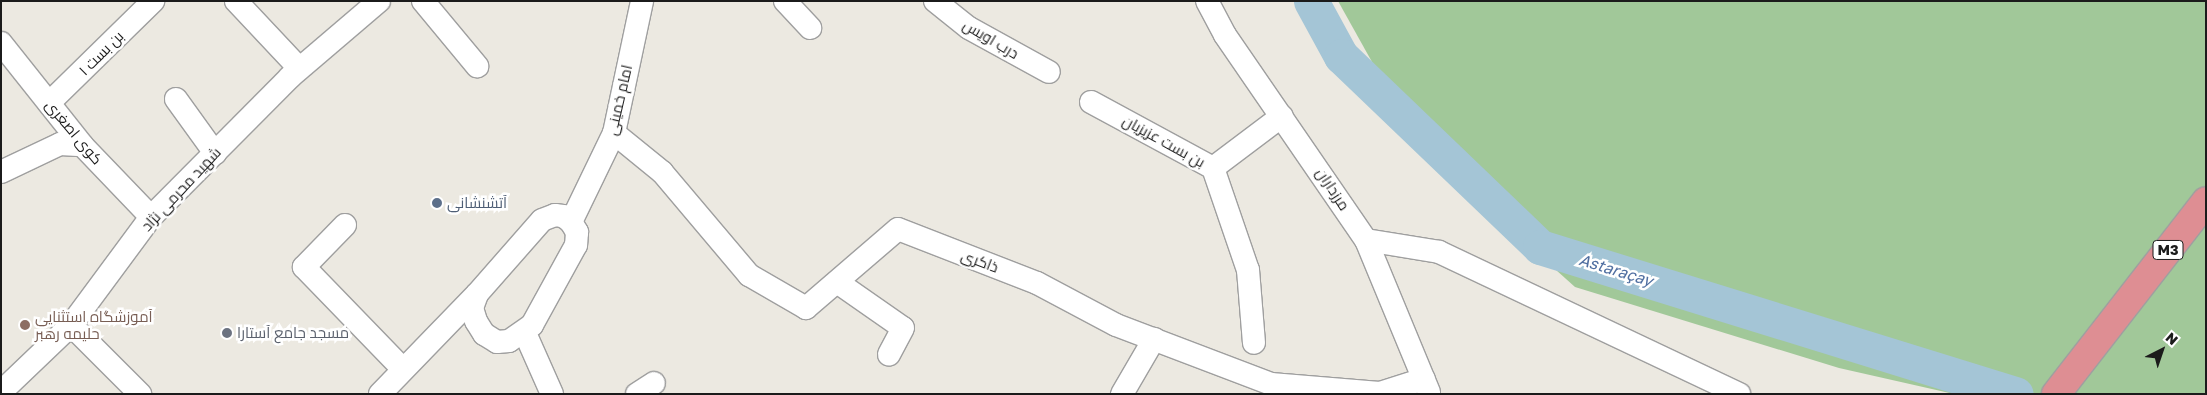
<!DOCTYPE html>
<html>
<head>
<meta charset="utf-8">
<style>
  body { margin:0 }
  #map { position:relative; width:2207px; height:395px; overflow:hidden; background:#ece9e1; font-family:"Golos Text",Cairo,sans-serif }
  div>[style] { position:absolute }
  .forest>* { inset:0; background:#a1c899 }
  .river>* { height:35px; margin:-17.5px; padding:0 17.5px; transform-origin:17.5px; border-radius:17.5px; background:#a4c5d6 }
  .roads { filter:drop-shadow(1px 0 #9f9f9f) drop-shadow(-1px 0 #9f9f9f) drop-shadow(0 1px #9f9f9f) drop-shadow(0 -1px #9f9f9f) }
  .minor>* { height:22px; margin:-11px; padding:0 11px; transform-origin:11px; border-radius:11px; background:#fff }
  .highway>* { height:28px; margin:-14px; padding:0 14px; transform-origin:14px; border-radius:14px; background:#de8e93 }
  .dots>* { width:14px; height:14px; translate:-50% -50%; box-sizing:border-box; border:2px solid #fff; border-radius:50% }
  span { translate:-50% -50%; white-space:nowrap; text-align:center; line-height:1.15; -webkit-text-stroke:5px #fff; paint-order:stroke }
  .shield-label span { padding:1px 4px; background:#fff; border:1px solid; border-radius:4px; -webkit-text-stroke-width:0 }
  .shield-label { font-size:14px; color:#1b1b1b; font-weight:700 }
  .street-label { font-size:15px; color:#1b1b1b }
  .service-label { font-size:15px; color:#4e5e75 }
  .left { translate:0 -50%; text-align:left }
  .education-label { font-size:15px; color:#785e54 }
  .worship-label { font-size:15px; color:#5b616d }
  .water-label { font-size:16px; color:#506fa1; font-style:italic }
  .frame { position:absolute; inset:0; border:2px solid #1b1b1b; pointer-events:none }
  .north { position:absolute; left:2137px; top:325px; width:50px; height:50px; -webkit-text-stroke:4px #fff; paint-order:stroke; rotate:41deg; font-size:14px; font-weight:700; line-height:20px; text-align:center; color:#1b1b1b }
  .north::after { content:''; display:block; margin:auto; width:18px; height:22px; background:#1b1b1b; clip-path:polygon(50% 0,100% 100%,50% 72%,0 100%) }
</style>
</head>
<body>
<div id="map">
  <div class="forest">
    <i style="clip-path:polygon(1338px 1px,2206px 1px,2206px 394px,1954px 394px,1839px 368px,1575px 287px,1420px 148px)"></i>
  </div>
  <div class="river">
    <i style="left:1311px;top:1px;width:63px;rotate:61.4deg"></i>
    <i style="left:1341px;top:56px;width:276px;rotate:43.8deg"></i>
    <i style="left:1540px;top:247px;width:498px;rotate:17.2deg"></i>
  </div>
  <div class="roads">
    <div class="minor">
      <i style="left:236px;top:1px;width:92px;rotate:46.8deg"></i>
      <i style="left:423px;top:1px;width:85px;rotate:50.3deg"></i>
      <i style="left:785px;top:1px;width:37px;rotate:47deg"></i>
      <i style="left:935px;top:1px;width:43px;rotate:38.5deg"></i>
      <i style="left:969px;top:28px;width:91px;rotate:28.8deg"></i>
      <i style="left:1207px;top:1px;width:38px;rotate:62deg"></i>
      <i style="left:1225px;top:35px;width:249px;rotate:55.5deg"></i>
      <i style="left:1366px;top:240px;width:165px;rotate:67.5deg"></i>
      <i style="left:1px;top:43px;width:130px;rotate:51.5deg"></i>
      <i style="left:82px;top:145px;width:100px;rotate:46.2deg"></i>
      <i style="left:176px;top:99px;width:67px;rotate:54.2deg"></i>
      <i style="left:1091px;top:102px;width:139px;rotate:28.4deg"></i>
      <i style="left:1213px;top:168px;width:86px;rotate:-37deg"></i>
      <i style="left:49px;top:103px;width:146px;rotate:-44.4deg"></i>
      <i style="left:614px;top:133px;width:62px;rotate:39.1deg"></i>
      <i style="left:662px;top:172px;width:135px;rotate:49.8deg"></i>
      <i style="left:749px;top:275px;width:66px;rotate:30.1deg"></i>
      <i style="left:806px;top:308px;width:121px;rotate:-40.7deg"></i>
      <i style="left:898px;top:229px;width:149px;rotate:21.2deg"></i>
      <i style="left:1037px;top:283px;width:89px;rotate:28deg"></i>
      <i style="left:1116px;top:325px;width:166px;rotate:20.8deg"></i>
      <i style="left:1271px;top:384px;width:109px;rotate:4.7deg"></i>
      <i style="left:1380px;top:393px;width:46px;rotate:-17.7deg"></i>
      <i style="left:1213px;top:168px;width:108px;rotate:71.1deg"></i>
      <i style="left:1248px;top:270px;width:73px;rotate:85.3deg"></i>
      <i style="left:1px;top:172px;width:65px;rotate:-25.4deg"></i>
      <i style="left:60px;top:144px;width:22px;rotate:3deg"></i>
      <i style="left:555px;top:215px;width:8px;rotate:7deg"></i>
      <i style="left:563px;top:216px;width:10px;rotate:37deg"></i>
      <i style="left:571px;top:222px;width:12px;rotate:59deg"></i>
      <i style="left:577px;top:232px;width:13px;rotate:94deg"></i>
      <i style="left:576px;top:245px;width:91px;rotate:118.8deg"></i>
      <i style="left:532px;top:325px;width:28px;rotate:145deg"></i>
      <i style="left:509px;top:341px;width:12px;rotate:175deg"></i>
      <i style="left:497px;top:342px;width:15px;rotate:-148deg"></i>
      <i style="left:484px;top:334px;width:15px;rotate:-122deg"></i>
      <i style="left:476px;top:321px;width:14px;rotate:-107deg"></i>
      <i style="left:472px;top:308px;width:15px;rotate:-70deg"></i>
      <i style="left:477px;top:294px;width:98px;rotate:-48.7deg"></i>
      <i style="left:542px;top:220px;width:14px;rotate:-21deg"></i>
      <i style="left:571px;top:222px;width:99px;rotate:-64.2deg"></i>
      <i style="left:614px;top:133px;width:135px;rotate:-78deg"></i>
      <i style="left:345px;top:225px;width:59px;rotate:134.3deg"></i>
      <i style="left:304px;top:267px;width:141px;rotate:45.9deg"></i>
      <i style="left:1366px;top:240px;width:74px;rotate:9.3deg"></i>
      <i style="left:1439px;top:252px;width:332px;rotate:25.3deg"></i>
      <i style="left:837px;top:282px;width:80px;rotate:34.9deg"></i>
      <i style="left:903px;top:328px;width:30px;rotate:118deg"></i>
      <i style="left:71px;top:325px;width:98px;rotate:45deg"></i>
      <i style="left:525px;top:333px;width:67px;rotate:66.1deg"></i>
      <i style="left:1px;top:392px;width:97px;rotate:-43.7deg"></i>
      <i style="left:71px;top:325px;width:134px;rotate:-53.5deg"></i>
      <i style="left:151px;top:217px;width:197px;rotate:-45.2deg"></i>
      <i style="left:290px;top:77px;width:117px;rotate:-40.5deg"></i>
      <i style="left:380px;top:394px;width:139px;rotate:-45.9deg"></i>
      <i style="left:637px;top:394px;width:20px;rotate:-33deg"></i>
      <i style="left:1122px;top:394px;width:64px;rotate:-59.8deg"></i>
    </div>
    <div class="highway">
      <i style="left:2056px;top:394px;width:244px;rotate:-52.1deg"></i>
    </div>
  </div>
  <div class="dots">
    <i style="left:437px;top:203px;background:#5c6f8a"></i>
    <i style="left:25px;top:325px;background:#8d6e63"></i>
    <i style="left:227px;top:333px;background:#6b7280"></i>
  </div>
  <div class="shield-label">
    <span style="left:2168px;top:250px">M3</span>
  </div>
  <div class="street-label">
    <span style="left:991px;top:39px;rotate:31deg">درب اویس</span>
    <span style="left:101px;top:53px;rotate:-45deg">بن بست ۱</span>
    <span style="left:619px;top:100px;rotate:-77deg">امام خمینی</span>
    <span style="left:74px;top:132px;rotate:50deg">کوی اصغری</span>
    <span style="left:1164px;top:141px;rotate:29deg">بن بست عزیزیان</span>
    <span style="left:181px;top:189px;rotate:-47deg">شهید محرمی نژاد</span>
    <span style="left:1333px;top:189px;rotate:57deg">مرزداران</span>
    <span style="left:980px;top:261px;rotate:21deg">ذاکری</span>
  </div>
  <div class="service-label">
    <span class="left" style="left:447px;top:203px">آتشنشانی</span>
  </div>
  <div class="education-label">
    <span class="left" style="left:35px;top:325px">آموزشگاه استثنایی<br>حلیمه رهبر</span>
  </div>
  <div class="worship-label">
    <span class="left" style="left:237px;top:333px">مسجد جامع آستارا</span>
  </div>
  <div class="water-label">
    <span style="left:1616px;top:270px;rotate:17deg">Astaraçay</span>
  </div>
  <div class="frame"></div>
  <div class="north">N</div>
</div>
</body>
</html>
